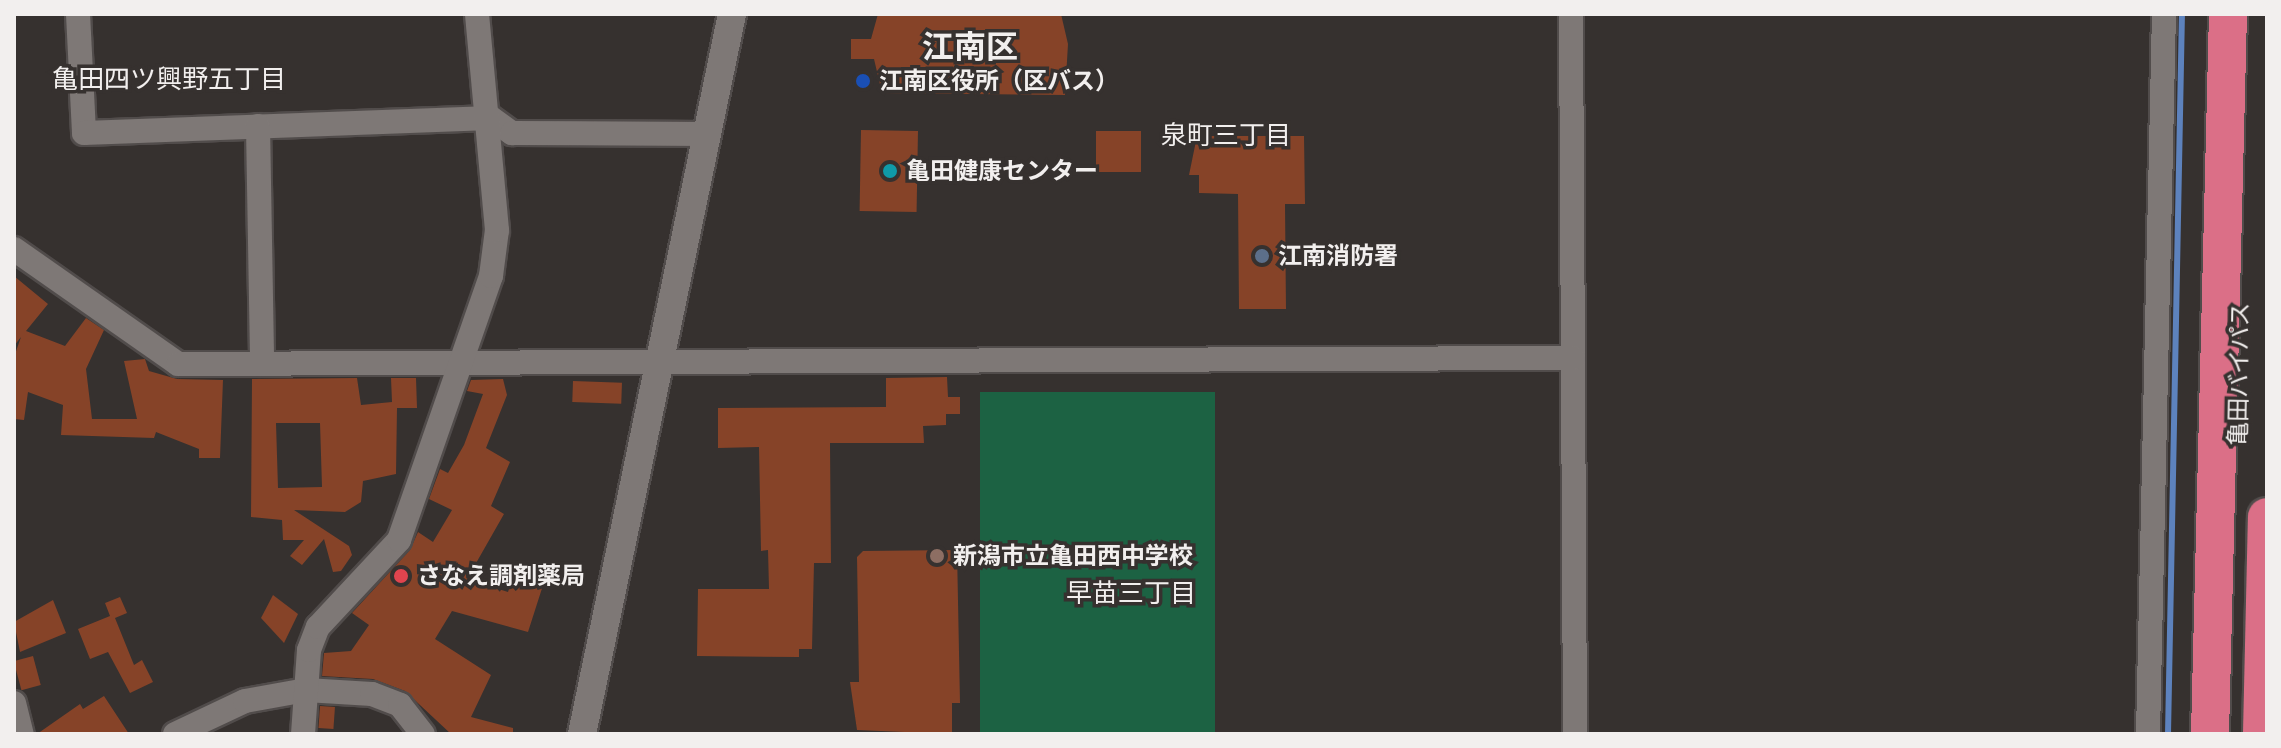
<!DOCTYPE html>
<html>
<head>
<meta charset="utf-8">
<style>
  body { margin:0 }
  #map { position:relative; width:2281px; height:748px; overflow:hidden; background:#36312f; font-family:"PT Sans","Noto Sans JP",sans-serif }
  div>[style] { position:absolute }
  .green>* { inset:0; background:#1c6243; transform-origin:0 0 }
  .stream>* { height:6px; margin:-3px; padding:0 3px; transform-origin:3px; border-radius:3px; background:#5d82bd }
  .building>* { inset:0; background:#864328; transform-origin:0 0 }
  .roads { filter:drop-shadow(2px 0 #514c4b) drop-shadow(-2px 0 #514c4b) drop-shadow(0 2px #514c4b) drop-shadow(0 -2px #514c4b) }
  .minor>* { height:24px; margin:-12px; padding:0 12px; transform-origin:12px; border-radius:12px; background:#7e7876 }
  .tertiary>* { height:28px; margin:-14px; padding:0 14px; transform-origin:14px; border-radius:14px; background:#7e7876 }
  .trunk>* { height:38px; margin:-19px; padding:0 19px; transform-origin:19px; border-radius:19px; background:#db6f87 }
  .dots>* { width:22px; height:22px; translate:-50% -50%; box-sizing:border-box; border:4px solid #36312f; border-radius:50% }
  span { translate:-50% -50%; white-space:nowrap; text-align:center; line-height:1.15; -webkit-text-stroke:7px #36312f; paint-order:stroke }
  .poi-label { font-size:24px; color:#f2efee; font-weight:700 }
  .left { translate:0 -50%; text-align:left }
  .street-label { font-size:24px; color:#f2efee }
  .neighbourhood-label { font-size:26px; color:#f2efee }
  .district-label { font-size:32px; color:#f2efee; font-weight:700 }
  .frame { position:absolute; inset:0; border:16px solid #f2efee; pointer-events:none }
</style>
</head>
<body>
<div id="map">
  <div class="green">
    <i style="left:980px;top:392px;width:235px;height:342px"></i>
  </div>
  <div class="stream">
    <i style="left:2168px;top:734px;width:720px;rotate:-88.89deg"></i>
  </div>
  <div class="building">
    <i style="clip-path:polygon(878px 14px,1061px 14px,1068px 44px,1065px 95px,882px 93px,874px 59px,851px 59px,851px 39px,871px 39px)"></i>
    <i style="left:861px;top:130px;width:57px;height:81px;rotate:1deg"></i>
    <i style="left:1096px;top:131px;width:45px;height:41px"></i>
    <i style="clip-path:polygon(1197px 136px,1304px 136px,1305px 204px,1285px 204px,1286px 309px,1239px 309px,1238px 194px,1199px 193px,1199px 175px,1189px 175px)"></i>
    <i style="clip-path:polygon(14px 276px,48px 304px,26px 331px,65px 346px,86px 318px,104px 330px,86px 369px,92px 419px,137px 419px,124px 361px,145px 359px,149px 371px,177px 379px,223px 380px,220px 458px,199px 458px,199px 449px,156px 432px,154px 438px,61px 435px,63px 405px,28px 392px,24px 420px,14px 419px,14px 357px,21px 337px,14px 346px)"></i>
    <i style="clip-path:polygon(947px 377px,948px 397px,960px 397px,960px 414px,946px 414px,946px 425px,923px 426px,924px 443px,830px 443px,831px 563px,814px 563px,812px 649px,799px 649px,799px 657px,697px 656px,698px 589px,769px 589px,768px 550px,761px 551px,759px 447px,718px 448px,718px 408px,886px 407px,886px 378px)"></i>
    <i style="clip-path:polygon(evenodd,357px 378px,361px 405px,392px 402px,391px 378px,416px 378px,417px 408px,397px 408px,396px 474px,363px 481px,361px 502px,345px 512px,294px 510px,349px 546px,352px 555px,341px 571px,333px 572px,324px 539px,302px 565px,290px 556px,304px 540px,283px 540px,282px 520px,251px 517px,252px 379px,357px 378px,276px 423px,320px 423px,322px 487px,278px 488px,276px 423px)"></i>
    <i style="clip-path:polygon(503px 379px,507px 395px,486px 448px,510px 462px,491px 506px,504px 514px,467px 579px,508px 592px,515px 569px,545px 579px,528px 632px,452px 611px,435px 639px,491px 675px,471px 717px,513px 728px,513px 734px,451px 734px,405px 691px,373px 679px,322px 676px,324px 653px,351px 651px,369px 625px,352px 613px,410px 550px,418px 532px,433px 542px,452px 510px,429px 499px,440px 469px,448px 473px,464px 445px,483px 394px,467px 391px,471px 380px)"></i>
    <i style="left:573px;top:381px;width:49px;height:21px;rotate:2deg"></i>
    <i style="clip-path:polygon(957px 550px,960px 703px,952px 703px,952px 734px,857px 730px,850px 682px,859px 682px,857px 557px,863px 551px)"></i>
    <i style="clip-path:polygon(273px 595px,298px 614px,284px 643px,261px 618px)"></i>
    <i style="clip-path:polygon(120px 597px,127px 613px,115px 618px,134px 665px,142px 660px,153px 682px,130px 693px,108px 652px,90px 659px,78px 629px,110px 616px,105px 603px)"></i>
    <i style="clip-path:polygon(53px 600px,66px 633px,20px 652px,14px 622px)"></i>
    <i style="left:33px;top:656px;width:30px;height:20px;rotate:75deg"></i>
    <i style="clip-path:polygon(104px 696px,129px 734px,37px 734px,80px 704px,83px 709px)"></i>
    <i style="left:320px;top:706px;width:15px;height:22px;rotate:4deg"></i>
  </div>
  <div class="roads">
    <div class="minor">
      <i style="left:78px;top:14px;width:119px;rotate:87.1deg"></i>
      <i style="left:84px;top:133px;width:407px;rotate:-2.1deg"></i>
      <i style="left:491px;top:118px;width:26px;rotate:36deg"></i>
      <i style="left:512px;top:133px;width:194px;rotate:0.3deg"></i>
      <i style="left:1571px;top:14px;width:720px;rotate:89.68deg"></i>
      <i style="left:258px;top:126px;width:238px;rotate:89deg"></i>
      <i style="left:14px;top:249px;width:200px;rotate:35deg"></i>
      <i style="left:178px;top:364px;width:1395px;rotate:-0.25deg"></i>
      <i style="left:14px;top:703px;width:32px;rotate:76deg"></i>
      <i style="left:175px;top:734px;width:77px;rotate:-25.2deg"></i>
      <i style="left:245px;top:701px;width:62px;rotate:-10.2deg"></i>
      <i style="left:306px;top:690px;width:66px;rotate:3.5deg"></i>
      <i style="left:372px;top:694px;width:30px;rotate:21deg"></i>
      <i style="left:400px;top:705px;width:37px;rotate:52deg"></i>
      <i style="left:303px;top:734px;width:84px;rotate:-85.9deg"></i>
      <i style="left:309px;top:650px;width:25px;rotate:-69deg"></i>
      <i style="left:318px;top:627px;width:119px;rotate:-47deg"></i>
      <i style="left:399px;top:540px;width:280px;rotate:-70.8deg"></i>
      <i style="left:491px;top:276px;width:46px;rotate:-82.6deg"></i>
      <i style="left:497px;top:230px;width:217px;rotate:-95.3deg"></i>
      <i style="left:2148px;top:734px;width:720px;rotate:-88.73deg"></i>
    </div>
    <div class="tertiary">
      <i style="left:582px;top:734px;width:735px;rotate:-78.23deg"></i>
    </div>
    <div class="trunk">
      <i style="left:2210px;top:734px;width:720px;rotate:-88.57deg"></i>
      <i style="left:2262px;top:734px;width:217px;rotate:-88.7deg"></i>
    </div>
  </div>
  <div class="dots">
    <i style="left:863px;top:81px;background:#1a4fb4"></i>
    <i style="left:890px;top:171px;background:#0f9aa8"></i>
    <i style="left:1262px;top:256px;background:#5c6f8a"></i>
    <i style="left:937px;top:556px;background:#8d6e63"></i>
    <i style="left:401px;top:576px;background:#e0444e"></i>
  </div>
  <div class="poi-label">
    <span class="left" style="left:879px;top:81px">江南区役所（区バス）</span>
    <span class="left" style="left:906px;top:171px">亀田健康センター</span>
    <span class="left" style="left:1278px;top:256px">江南消防署</span>
    <span class="left" style="left:953px;top:556px">新潟市立亀田西中学校</span>
    <span class="left" style="left:417px;top:576px">さなえ調剤薬局</span>
  </div>
  <div class="street-label">
    <span style="left:2239px;top:374px;rotate:-89deg">亀田バイパス</span>
  </div>
  <div class="neighbourhood-label">
    <span style="left:169px;top:79px">亀田四ツ興野五丁目</span>
    <span style="left:1226px;top:135px">泉町三丁目</span>
    <span style="left:1131px;top:593px">早苗三丁目</span>
  </div>
  <div class="district-label">
    <span style="left:970px;top:46px">江南区</span>
  </div>
  <div class="frame"></div>
</div>
</body>
</html>
